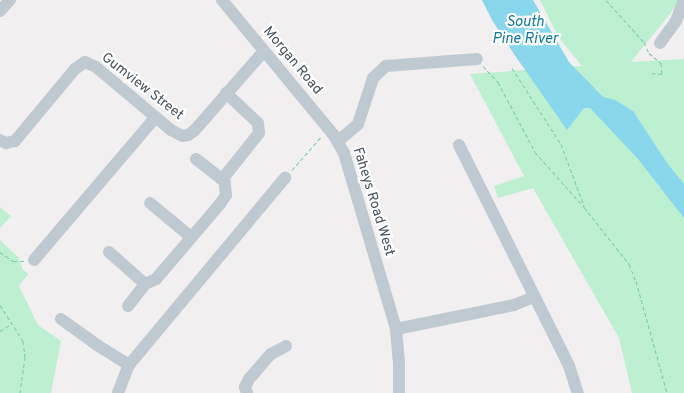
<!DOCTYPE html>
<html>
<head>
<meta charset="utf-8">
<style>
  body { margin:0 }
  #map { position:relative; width:684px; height:393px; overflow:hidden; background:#f1efef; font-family:Overpass,sans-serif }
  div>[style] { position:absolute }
  .green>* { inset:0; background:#bdefd1 }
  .water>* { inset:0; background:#89d7ed }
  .path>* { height:1px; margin-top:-0.5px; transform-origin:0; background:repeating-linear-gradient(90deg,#74cea3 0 4px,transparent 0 6.5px) }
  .minor>* { height:12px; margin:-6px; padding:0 6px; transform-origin:6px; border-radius:6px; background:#bfc9d1 }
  span { translate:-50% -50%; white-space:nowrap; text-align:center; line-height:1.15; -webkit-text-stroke:4.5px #fff; paint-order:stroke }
  .street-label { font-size:14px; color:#47525d }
  .water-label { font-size:15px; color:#0c7b9c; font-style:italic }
</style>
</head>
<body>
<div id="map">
  <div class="green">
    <i style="clip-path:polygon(540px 0,681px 0,631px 62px,684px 59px,684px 393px,632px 393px,619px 338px,533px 188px,498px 198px,494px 186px,524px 176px,470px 74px,582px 66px,559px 38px)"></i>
    <i style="clip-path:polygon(0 207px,11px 216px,0 228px)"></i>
    <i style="clip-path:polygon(0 240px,18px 257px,23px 270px,28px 274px,19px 286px,38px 325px,61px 341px,51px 393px,0 393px)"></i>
  </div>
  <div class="water">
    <i style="clip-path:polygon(482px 0,533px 0,569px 62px,603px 97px,615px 100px,633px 111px,667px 163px,684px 184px,684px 218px,638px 159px,590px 108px,584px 108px,567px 130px,514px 54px,492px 20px)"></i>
  </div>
  <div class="path">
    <i style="left:606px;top:0;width:57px;rotate:47.9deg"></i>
    <i style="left:644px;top:42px;width:12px;rotate:66deg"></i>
    <i style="left:649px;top:53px;width:16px;rotate:40deg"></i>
    <i style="left:661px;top:63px;width:11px;rotate:85deg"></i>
    <i style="left:662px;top:74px;width:13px;rotate:-176deg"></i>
    <i style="left:483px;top:66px;width:22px;rotate:47deg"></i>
    <i style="left:498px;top:82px;width:79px;rotate:62.1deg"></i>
    <i style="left:535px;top:152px;width:74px;rotate:48.3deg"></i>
    <i style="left:584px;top:207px;width:73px;rotate:51.7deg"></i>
    <i style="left:629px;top:264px;width:18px;rotate:68deg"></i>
    <i style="left:636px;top:281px;width:116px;rotate:74.5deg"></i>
    <i style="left:512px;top:68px;width:90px;rotate:57.2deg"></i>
    <i style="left:561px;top:144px;width:66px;rotate:69.6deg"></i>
    <i style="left:292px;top:170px;width:44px;rotate:-48.7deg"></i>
    <i style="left:0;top:252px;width:16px;rotate:35deg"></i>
    <i style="left:13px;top:261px;width:11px"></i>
    <i style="left:0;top:305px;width:43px;rotate:57.4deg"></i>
    <i style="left:23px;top:341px;width:16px;rotate:83deg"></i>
    <i style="left:25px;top:357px;width:36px;rotate:98deg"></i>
    <i style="left:0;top:331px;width:13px;rotate:-32deg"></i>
  </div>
  <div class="minor">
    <i style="left:222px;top:0;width:174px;rotate:50.4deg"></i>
    <i style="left:333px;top:134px;width:22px;rotate:60deg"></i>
    <i style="left:344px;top:153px;width:184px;rotate:73.5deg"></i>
    <i style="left:396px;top:329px;width:32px;rotate:85deg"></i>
    <i style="left:399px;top:361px;width:32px;rotate:90deg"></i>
    <i style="left:0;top:11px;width:15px;rotate:-48deg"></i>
    <i style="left:660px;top:43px;width:27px;rotate:-54deg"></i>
    <i style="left:676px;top:21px;width:22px;rotate:-69deg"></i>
    <i style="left:0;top:140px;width:7px;rotate:27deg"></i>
    <i style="left:6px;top:143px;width:9px;rotate:-13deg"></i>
    <i style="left:15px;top:141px;width:94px;rotate:-50.2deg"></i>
    <i style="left:75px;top:69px;width:12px;rotate:-35deg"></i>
    <i style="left:85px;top:62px;width:12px;rotate:24deg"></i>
    <i style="left:96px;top:67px;width:98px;rotate:40deg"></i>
    <i style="left:171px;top:130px;width:13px;rotate:27deg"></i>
    <i style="left:183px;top:136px;width:5px;rotate:-11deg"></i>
    <i style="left:188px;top:135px;width:7px;rotate:-34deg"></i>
    <i style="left:194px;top:131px;width:106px;rotate:-48.8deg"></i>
    <i style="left:338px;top:141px;width:26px;rotate:-40deg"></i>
    <i style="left:358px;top:124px;width:48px;rotate:-71.9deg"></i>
    <i style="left:373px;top:78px;width:18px;rotate:-43deg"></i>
    <i style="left:386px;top:66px;width:91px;rotate:-4.4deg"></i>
    <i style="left:459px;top:145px;width:247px;rotate:63.5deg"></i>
    <i style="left:569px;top:366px;width:28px;rotate:72deg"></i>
    <i style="left:196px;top:159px;width:31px;rotate:38deg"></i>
    <i style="left:220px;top:178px;width:4px;rotate:-14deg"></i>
    <i style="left:224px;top:177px;width:56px;rotate:-51.5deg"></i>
    <i style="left:259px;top:133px;width:10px;rotate:-96deg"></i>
    <i style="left:258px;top:123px;width:44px;rotate:-136.8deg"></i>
    <i style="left:150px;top:203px;width:53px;rotate:39.7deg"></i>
    <i style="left:109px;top:252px;width:48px;rotate:41.6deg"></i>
    <i style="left:34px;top:260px;width:187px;rotate:-49.6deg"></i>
    <i style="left:128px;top:306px;width:28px;rotate:-52deg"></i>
    <i style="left:145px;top:284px;width:12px;rotate:-24deg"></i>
    <i style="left:156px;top:279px;width:99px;rotate:-49.5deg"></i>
    <i style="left:220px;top:204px;width:11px;rotate:-56deg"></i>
    <i style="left:226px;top:195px;width:18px;rotate:-96deg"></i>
    <i style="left:61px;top:319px;width:44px;rotate:35.8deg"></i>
    <i style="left:97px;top:345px;width:38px;rotate:32deg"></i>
    <i style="left:396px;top:329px;width:120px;rotate:-11.5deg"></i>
    <i style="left:514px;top:305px;width:22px;rotate:-22deg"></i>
    <i style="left:118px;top:393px;width:30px;rotate:-69deg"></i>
    <i style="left:129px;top:365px;width:244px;rotate:-50.2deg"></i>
    <i style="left:247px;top:393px;width:6px;rotate:-108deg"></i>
    <i style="left:245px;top:387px;width:9px;rotate:-63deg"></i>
    <i style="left:249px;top:379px;width:33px;rotate:-49deg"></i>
    <i style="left:271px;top:354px;width:17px;rotate:-28deg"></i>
  </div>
  <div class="street-label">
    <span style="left:292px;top:61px;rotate:50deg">Morgan Road</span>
    <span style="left:142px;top:87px;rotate:38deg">Gumview Street</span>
    <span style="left:373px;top:202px;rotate:73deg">Faheys Road West</span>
  </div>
  <div class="water-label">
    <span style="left:525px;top:31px">South<br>Pine River</span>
  </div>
</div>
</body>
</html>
